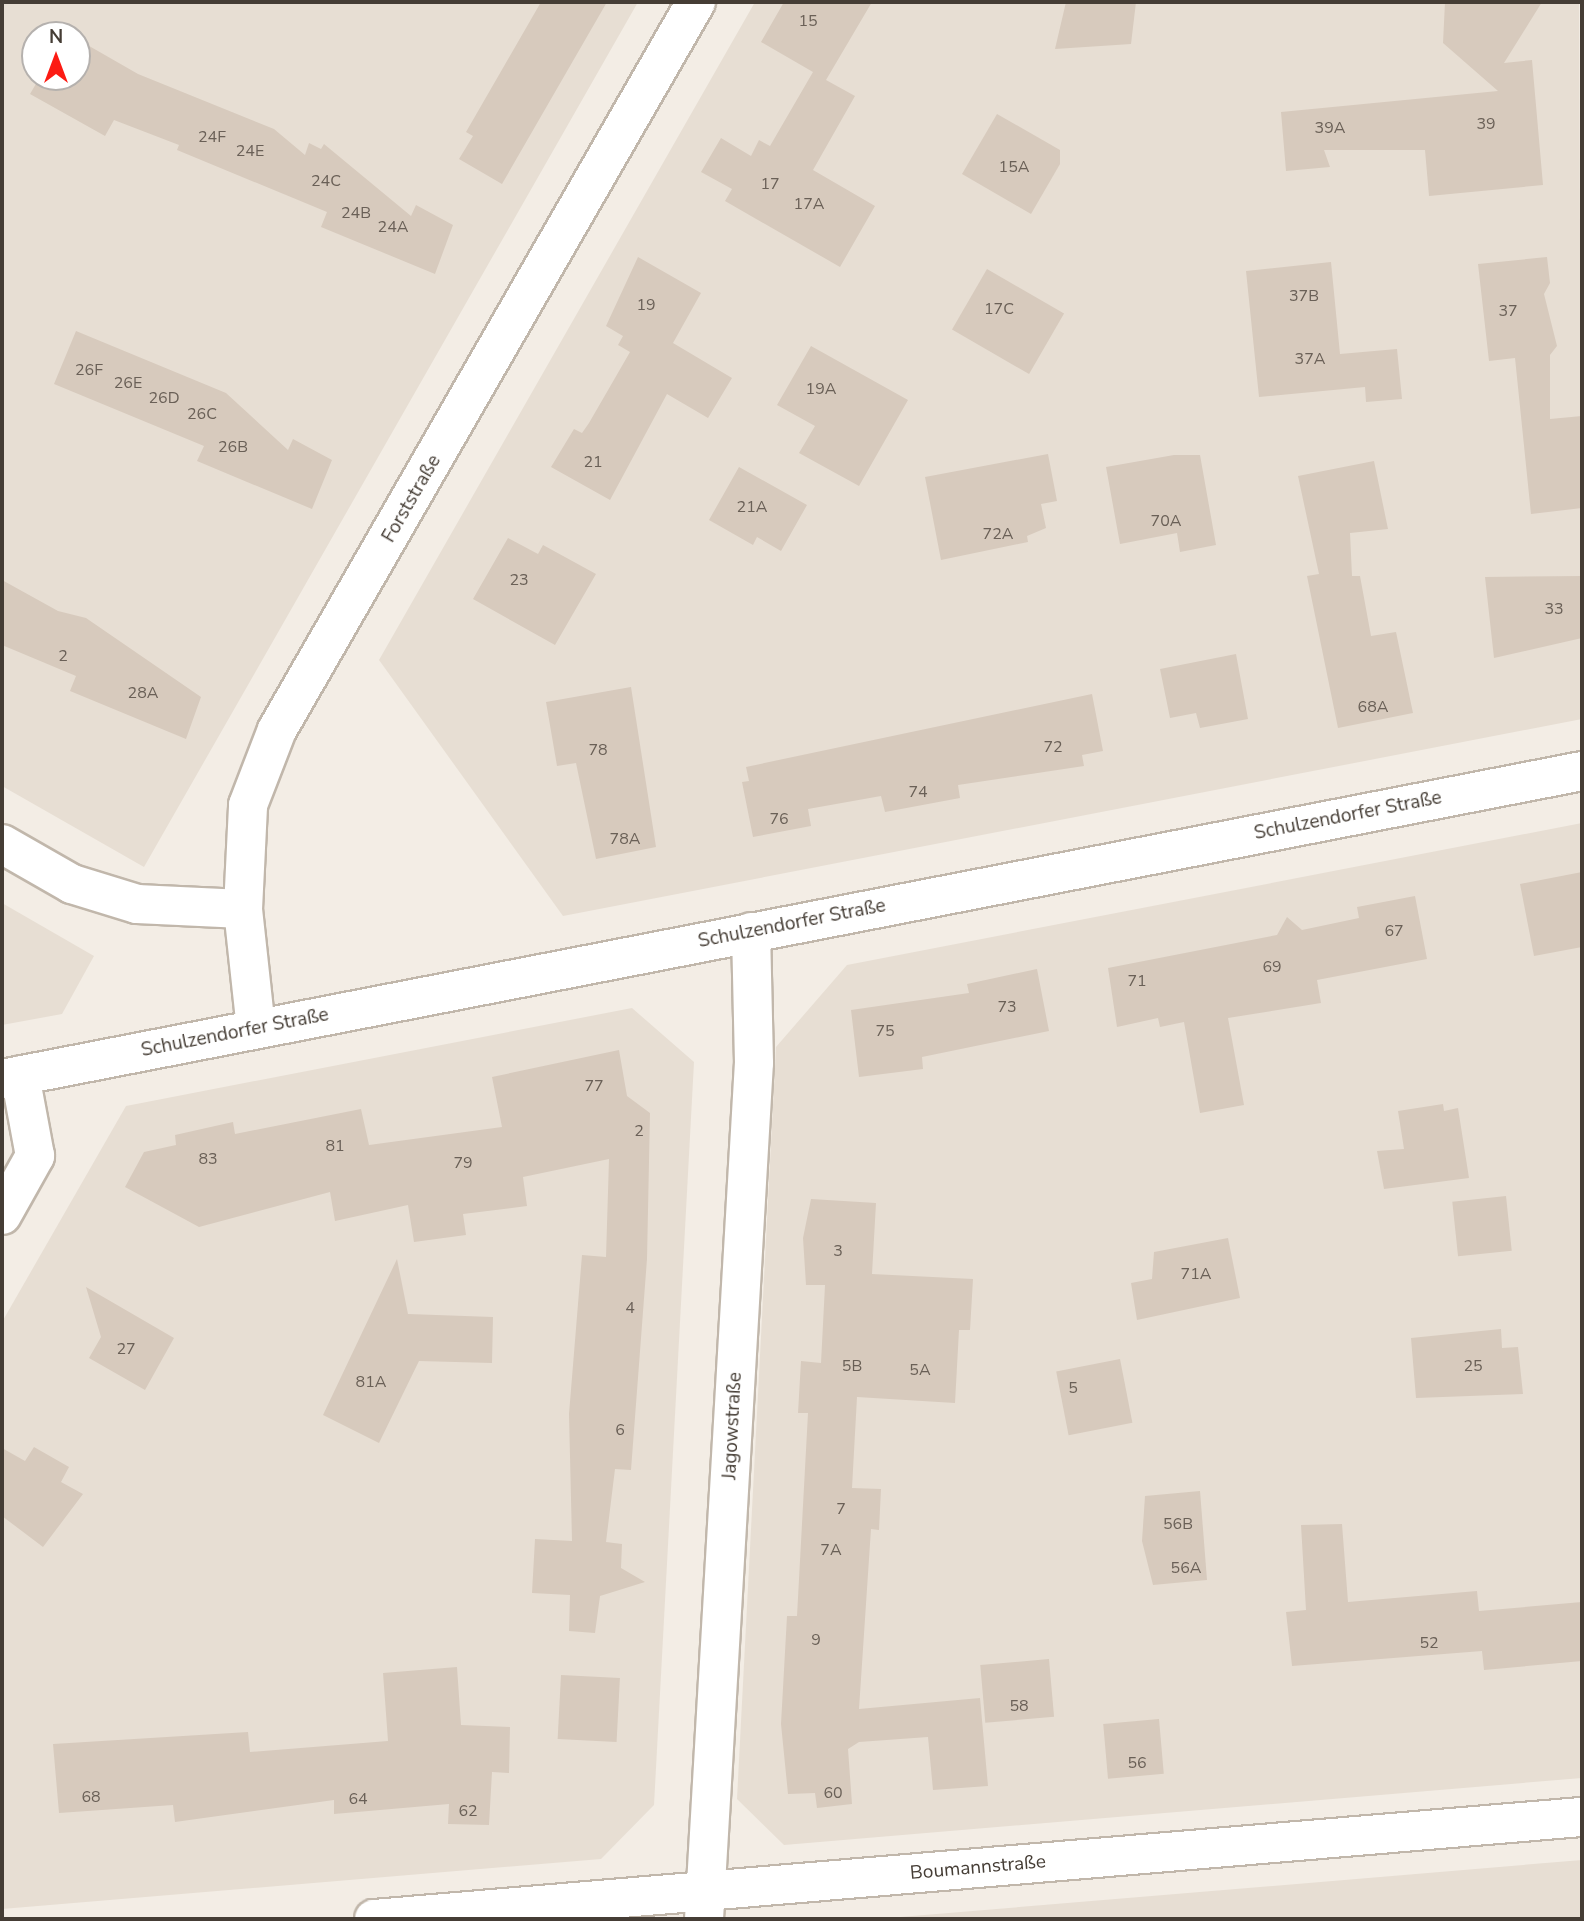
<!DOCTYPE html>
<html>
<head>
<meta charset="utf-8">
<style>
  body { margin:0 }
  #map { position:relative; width:1584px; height:1921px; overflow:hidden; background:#f3ede5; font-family:"Nunito Sans",sans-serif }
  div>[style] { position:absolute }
  .residential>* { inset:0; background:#e7ded3 }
  .building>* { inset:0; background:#d7cabd; transform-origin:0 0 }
  .roads { filter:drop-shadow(2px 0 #c1b7ab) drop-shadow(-2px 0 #c1b7ab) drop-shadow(0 2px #c1b7ab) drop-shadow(0 -2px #c1b7ab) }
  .street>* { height:38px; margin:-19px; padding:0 19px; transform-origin:19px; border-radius:19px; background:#fff }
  span { translate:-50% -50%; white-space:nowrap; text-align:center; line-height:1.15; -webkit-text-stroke:5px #fff; paint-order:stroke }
  .number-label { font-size:16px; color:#6a6057 }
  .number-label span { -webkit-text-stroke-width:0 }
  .street-label { font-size:19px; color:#453d35 }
  .frame { position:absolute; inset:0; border:4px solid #453d35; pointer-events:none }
  .north { position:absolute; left:21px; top:21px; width:70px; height:70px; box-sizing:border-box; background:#fff; border:2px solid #b5b1ae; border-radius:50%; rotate:0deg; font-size:19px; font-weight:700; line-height:28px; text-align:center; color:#453d35 }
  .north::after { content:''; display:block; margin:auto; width:24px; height:32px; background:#fc1b13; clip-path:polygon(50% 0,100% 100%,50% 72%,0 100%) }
</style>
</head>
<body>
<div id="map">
  <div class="residential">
    <i style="clip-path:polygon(evenodd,2px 2px,638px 2px,144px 867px,2px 786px,2px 2px,35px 35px,77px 35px,77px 77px,35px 77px,35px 35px)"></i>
    <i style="clip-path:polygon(755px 2px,1579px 2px,1582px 719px,563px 916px,379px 660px)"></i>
    <i style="clip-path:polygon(1582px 823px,1582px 1778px,784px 1845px,737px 1799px,776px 1047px,847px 965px)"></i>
    <i style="clip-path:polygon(2px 903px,94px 956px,62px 1014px,2px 1025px)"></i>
    <i style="clip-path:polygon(632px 1008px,694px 1062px,654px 1805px,601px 1859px,2px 1909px,2px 1322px,126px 1106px)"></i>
    <i style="clip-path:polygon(1582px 1860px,1582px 1919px,876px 1919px,1248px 1888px)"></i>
  </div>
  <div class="building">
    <i style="clip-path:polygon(541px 2px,607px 2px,502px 184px,459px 159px,473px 136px,466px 132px)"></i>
    <i style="clip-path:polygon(784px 2px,872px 2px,826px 80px,855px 96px,813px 170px,875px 206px,840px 267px,725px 201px,732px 189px,701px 172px,721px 138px,751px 156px,759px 140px,770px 146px,813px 72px,761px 42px)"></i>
    <i style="clip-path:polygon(1066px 2px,1136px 2px,1131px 44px,1055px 49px)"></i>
    <i style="clip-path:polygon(1445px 2px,1542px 2px,1504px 63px,1532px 60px,1543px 185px,1429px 196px,1425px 150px,1324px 150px,1330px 167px,1286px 171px,1281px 112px,1498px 91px,1443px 43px)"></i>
    <i style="clip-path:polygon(77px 39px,138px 74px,274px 129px,305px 155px,309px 143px,321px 149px,324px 144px,411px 216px,416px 205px,453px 225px,435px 274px,321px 227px,327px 212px,177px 150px,179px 145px,114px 120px,105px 136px,30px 94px,40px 77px,77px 77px)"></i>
    <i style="clip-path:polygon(997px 114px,1060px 150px,1060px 164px,1031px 214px,962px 174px)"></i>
    <i style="clip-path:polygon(638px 257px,701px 293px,673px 343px,732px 378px,708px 418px,667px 394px,610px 500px,551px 467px,574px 429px,582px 433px,589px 423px,630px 352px,618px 345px,623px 336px,606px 326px)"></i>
    <i style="clip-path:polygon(1547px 257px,1550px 283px,1544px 294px,1557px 346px,1550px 355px,1550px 419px,1582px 416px,1582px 508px,1531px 514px,1515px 358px,1489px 361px,1478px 264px)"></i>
    <i style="clip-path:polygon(1331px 262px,1340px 354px,1397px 349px,1402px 399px,1366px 402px,1365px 387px,1259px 397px,1246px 271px)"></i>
    <i style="left:987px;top:269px;width:89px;height:70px;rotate:30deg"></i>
    <i style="clip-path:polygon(76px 331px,226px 393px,288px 450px,293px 439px,332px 460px,312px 509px,197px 461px,204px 446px,54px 384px)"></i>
    <i style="clip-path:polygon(811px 346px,908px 400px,859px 486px,799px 453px,815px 426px,777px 405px)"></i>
    <i style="clip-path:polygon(1048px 454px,1057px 501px,1041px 504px,1046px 528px,1027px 536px,1028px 542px,941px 560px,925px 477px)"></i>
    <i style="clip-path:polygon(1174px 455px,1200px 455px,1216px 545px,1180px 552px,1177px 533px,1120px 544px,1106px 467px)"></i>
    <i style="clip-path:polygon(1374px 461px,1388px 529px,1350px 533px,1352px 576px,1360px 576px,1371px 636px,1396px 632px,1413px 713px,1338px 728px,1307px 576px,1319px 574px,1298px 476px)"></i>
    <i style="clip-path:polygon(739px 467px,807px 505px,781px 551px,757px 537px,753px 545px,709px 520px)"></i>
    <i style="clip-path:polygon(508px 538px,538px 554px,543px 545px,596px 574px,555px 645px,473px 599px)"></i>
    <i style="clip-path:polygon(1582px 576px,1582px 638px,1494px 658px,1485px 577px)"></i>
    <i style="clip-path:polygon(2px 580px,58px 611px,86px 618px,201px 697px,186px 739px,70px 691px,76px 676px,2px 645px)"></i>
    <i style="clip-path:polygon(1236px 654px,1248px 719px,1200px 728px,1196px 713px,1170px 718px,1160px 669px)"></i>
    <i style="clip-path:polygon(631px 687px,656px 847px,596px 859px,576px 763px,557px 766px,546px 702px)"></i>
    <i style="clip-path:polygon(1092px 694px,1103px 751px,1082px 755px,1084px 766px,958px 785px,960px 798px,885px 812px,881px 796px,808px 809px,811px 826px,753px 837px,742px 782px,749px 781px,746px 767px)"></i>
    <i style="clip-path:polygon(1582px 872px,1582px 947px,1534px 956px,1520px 884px)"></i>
    <i style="clip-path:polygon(1415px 896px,1427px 959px,1317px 980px,1321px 1003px,1228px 1018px,1244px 1105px,1200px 1113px,1184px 1022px,1160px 1027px,1158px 1018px,1117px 1027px,1108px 968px,1277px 935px,1287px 917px,1302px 930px,1359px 918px,1357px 907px)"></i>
    <i style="clip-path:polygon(1037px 969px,1049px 1031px,922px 1057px,923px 1069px,859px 1077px,851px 1010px,969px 993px,967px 984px)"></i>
    <i style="clip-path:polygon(619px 1050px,627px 1096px,650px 1113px,647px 1259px,631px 1470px,615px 1469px,606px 1542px,622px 1544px,621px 1568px,645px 1582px,600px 1596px,595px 1633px,569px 1631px,570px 1595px,532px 1593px,535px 1539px,572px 1541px,569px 1414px,582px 1255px,606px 1257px,609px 1159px,523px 1177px,527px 1206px,463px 1214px,466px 1235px,414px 1242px,408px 1205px,335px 1221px,330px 1192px,199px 1227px,125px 1187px,144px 1152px,176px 1145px,175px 1135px,233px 1122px,235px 1134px,361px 1109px,369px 1145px,502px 1127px,492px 1077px)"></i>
    <i style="clip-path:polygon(1443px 1104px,1444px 1111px,1458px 1108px,1469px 1178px,1384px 1189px,1377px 1151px,1404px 1149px,1398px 1111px)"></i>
    <i style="left:1506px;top:1196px;width:55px;height:54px;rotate:84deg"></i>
    <i style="clip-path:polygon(811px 1199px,876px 1203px,872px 1274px,973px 1279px,970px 1330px,959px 1330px,955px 1403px,857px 1397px,852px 1488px,881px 1489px,879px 1530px,871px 1529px,859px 1709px,980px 1698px,988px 1786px,933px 1790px,928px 1737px,859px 1742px,848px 1749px,852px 1804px,817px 1808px,815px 1793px,788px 1794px,781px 1724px,787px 1616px,797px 1616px,808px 1413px,798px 1413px,801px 1361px,821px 1363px,825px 1285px,806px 1285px,803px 1238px)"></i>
    <i style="clip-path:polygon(1228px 1238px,1240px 1298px,1137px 1320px,1131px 1283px,1152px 1279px,1154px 1252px)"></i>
    <i style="clip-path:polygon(397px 1259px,408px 1314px,493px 1317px,492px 1363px,419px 1361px,379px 1443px,323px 1415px)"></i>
    <i style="clip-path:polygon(86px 1287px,174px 1338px,145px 1390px,89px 1358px,101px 1337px)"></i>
    <i style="clip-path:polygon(1501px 1329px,1502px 1348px,1518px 1347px,1523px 1394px,1416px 1398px,1411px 1338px)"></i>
    <i style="left:1120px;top:1359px;width:65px;height:65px;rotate:79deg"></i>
    <i style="clip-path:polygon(34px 1447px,69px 1467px,61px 1482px,83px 1494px,43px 1547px,2px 1516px,2px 1448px,25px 1461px)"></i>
    <i style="clip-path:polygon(1200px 1491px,1207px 1580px,1153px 1585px,1142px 1541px,1145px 1496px)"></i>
    <i style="clip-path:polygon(1342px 1524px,1348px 1602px,1477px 1591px,1479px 1611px,1582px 1602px,1582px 1661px,1484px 1670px,1482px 1651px,1292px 1666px,1286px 1612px,1306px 1610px,1301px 1525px)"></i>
    <i style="left:1049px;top:1659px;width:58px;height:69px;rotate:85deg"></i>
    <i style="clip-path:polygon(457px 1667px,461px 1725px,510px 1727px,509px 1773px,492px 1772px,489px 1825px,448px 1824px,449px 1804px,334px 1814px,334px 1800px,175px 1822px,173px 1805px,59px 1813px,53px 1744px,248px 1732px,250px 1752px,388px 1741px,383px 1673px)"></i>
    <i style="left:561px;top:1675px;width:59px;height:64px;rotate:3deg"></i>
    <i style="left:1159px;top:1719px;width:55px;height:56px;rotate:85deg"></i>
  </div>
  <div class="roads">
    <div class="street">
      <i style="left:2px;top:844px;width:81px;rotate:29.7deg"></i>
      <i style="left:72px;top:884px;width:68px;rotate:17.1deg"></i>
      <i style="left:137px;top:904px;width:106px;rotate:2.7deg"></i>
      <i style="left:256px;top:1029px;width:121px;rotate:-96.2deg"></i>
      <i style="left:243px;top:909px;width:104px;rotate:-87.2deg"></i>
      <i style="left:248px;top:805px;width:80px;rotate:-68.9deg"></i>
      <i style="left:277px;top:730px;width:840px;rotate:-60.08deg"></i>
      <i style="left:2px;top:1079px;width:1610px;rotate:-11.03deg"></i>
      <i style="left:2px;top:1215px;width:68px;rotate:-60.8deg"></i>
      <i style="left:35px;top:1156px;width:82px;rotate:-100.5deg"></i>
      <i style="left:374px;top:1919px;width:1212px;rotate:-4.83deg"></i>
      <i style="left:704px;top:1919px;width:857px;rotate:-86.66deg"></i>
      <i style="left:754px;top:1063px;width:131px;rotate:-91.3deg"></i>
    </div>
  </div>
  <div class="number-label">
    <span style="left:808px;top:21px">15</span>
    <span style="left:1486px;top:124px">39</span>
    <span style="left:1330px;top:128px">39A</span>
    <span style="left:212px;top:137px">24F</span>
    <span style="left:250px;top:151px">24E</span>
    <span style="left:1014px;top:167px">15A</span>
    <span style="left:326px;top:181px">24C</span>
    <span style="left:770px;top:184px">17</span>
    <span style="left:809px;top:204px">17A</span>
    <span style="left:356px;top:213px">24B</span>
    <span style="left:393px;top:227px">24A</span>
    <span style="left:1304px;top:296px">37B</span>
    <span style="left:646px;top:305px">19</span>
    <span style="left:999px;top:309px">17C</span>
    <span style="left:1508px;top:311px">37</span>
    <span style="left:1310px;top:359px">37A</span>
    <span style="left:89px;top:370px">26F</span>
    <span style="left:128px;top:383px">26E</span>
    <span style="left:821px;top:389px">19A</span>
    <span style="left:164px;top:398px">26D</span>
    <span style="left:202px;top:414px">26C</span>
    <span style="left:233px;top:447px">26B</span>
    <span style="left:593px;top:462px">21</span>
    <span style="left:752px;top:507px">21A</span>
    <span style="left:1166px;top:521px">70A</span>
    <span style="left:998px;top:534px">72A</span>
    <span style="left:519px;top:580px">23</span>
    <span style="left:1554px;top:609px">33</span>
    <span style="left:63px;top:656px">2</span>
    <span style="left:143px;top:693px">28A</span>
    <span style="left:1373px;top:707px">68A</span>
    <span style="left:1053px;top:747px">72</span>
    <span style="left:598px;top:750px">78</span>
    <span style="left:918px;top:792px">74</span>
    <span style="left:779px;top:819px">76</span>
    <span style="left:625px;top:839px">78A</span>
    <span style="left:1394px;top:931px">67</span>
    <span style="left:1272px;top:967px">69</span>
    <span style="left:1137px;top:981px">71</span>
    <span style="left:1007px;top:1007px">73</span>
    <span style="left:885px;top:1031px">75</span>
    <span style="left:594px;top:1086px">77</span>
    <span style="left:639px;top:1131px">2</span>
    <span style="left:335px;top:1146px">81</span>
    <span style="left:208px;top:1159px">83</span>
    <span style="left:463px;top:1163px">79</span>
    <span style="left:838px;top:1251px">3</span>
    <span style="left:1196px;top:1274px">71A</span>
    <span style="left:630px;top:1308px">4</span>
    <span style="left:126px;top:1349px">27</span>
    <span style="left:852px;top:1366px">5B</span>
    <span style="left:1473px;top:1366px">25</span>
    <span style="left:920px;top:1370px">5A</span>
    <span style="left:371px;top:1382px">81A</span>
    <span style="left:1073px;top:1388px">5</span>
    <span style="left:620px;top:1430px">6</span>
    <span style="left:841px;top:1509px">7</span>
    <span style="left:1178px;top:1524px">56B</span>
    <span style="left:831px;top:1550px">7A</span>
    <span style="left:1186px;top:1568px">56A</span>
    <span style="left:816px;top:1640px">9</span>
    <span style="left:1429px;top:1643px">52</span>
    <span style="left:1019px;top:1706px">58</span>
    <span style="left:1137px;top:1763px">56</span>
    <span style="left:833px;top:1793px">60</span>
    <span style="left:91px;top:1797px">68</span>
    <span style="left:358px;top:1799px">64</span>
    <span style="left:468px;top:1811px">62</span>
  </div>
  <div class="street-label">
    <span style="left:412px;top:499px;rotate:-60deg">Forststraße</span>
    <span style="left:1348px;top:816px;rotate:-11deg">Schulzendorfer Straße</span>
    <span style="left:792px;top:924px;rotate:-11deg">Schulzendorfer Straße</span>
    <span style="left:235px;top:1033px;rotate:-11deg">Schulzendorfer Straße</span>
    <span style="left:733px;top:1426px;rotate:-87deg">Jagowstraße</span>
    <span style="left:978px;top:1868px;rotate:-5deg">Boumannstraße</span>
  </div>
  <div class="frame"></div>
  <div class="north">N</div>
</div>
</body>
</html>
